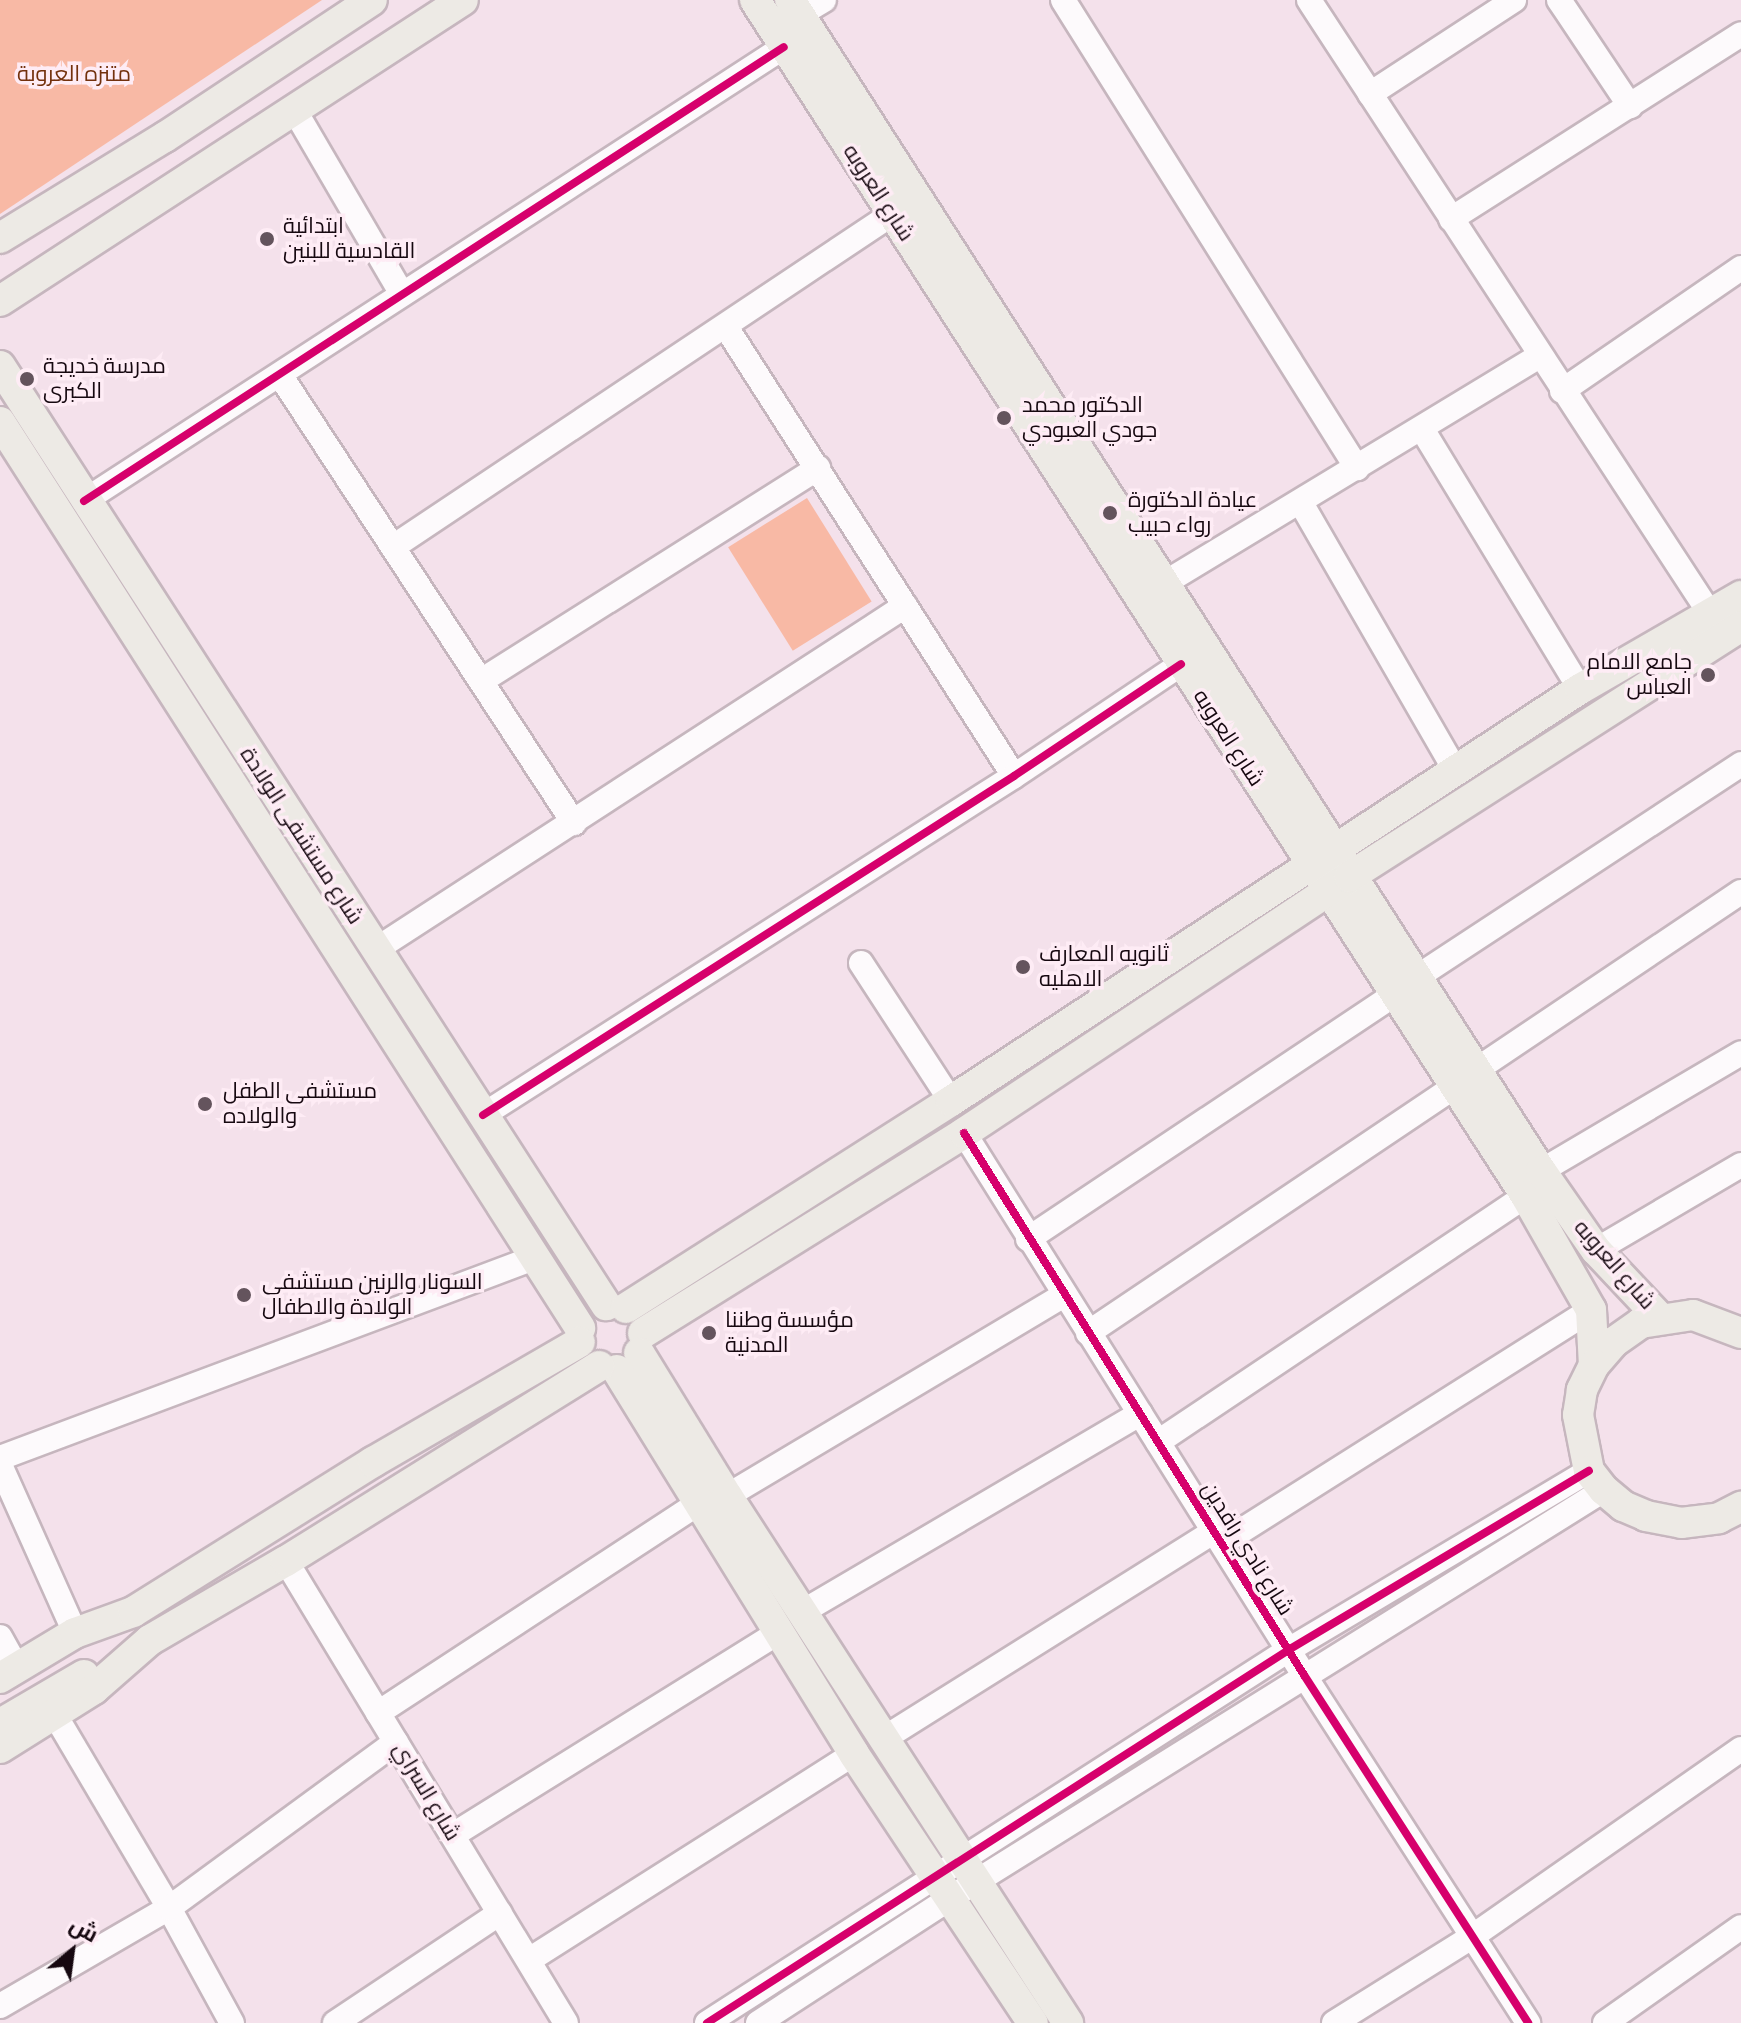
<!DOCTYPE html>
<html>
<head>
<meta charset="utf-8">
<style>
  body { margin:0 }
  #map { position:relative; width:1741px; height:2023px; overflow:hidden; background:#f4e1eb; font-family:"Source Sans 3",Cairo,sans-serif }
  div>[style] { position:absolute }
  .green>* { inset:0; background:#f8b9a5; transform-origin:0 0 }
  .roads { filter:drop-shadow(2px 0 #c6b6be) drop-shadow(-2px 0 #c6b6be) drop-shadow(0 2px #c6b6be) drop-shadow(0 -2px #c6b6be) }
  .minor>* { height:24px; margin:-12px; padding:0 12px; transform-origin:12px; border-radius:12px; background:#fdfafc }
  .major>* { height:30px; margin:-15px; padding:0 15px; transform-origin:15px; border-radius:15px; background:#edeae5 }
  .cycleway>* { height:8px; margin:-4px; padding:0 4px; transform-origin:4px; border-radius:4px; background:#d6006c }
  .dots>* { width:22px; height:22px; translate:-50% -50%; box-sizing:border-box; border:4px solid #feecf5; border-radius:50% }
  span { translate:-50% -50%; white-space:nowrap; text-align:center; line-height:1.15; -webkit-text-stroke:7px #feecf5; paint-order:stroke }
  .park-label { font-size:22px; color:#73310d }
  .street-label { font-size:22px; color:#160810 }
  .poi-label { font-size:22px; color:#160810 }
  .left { translate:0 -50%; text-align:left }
  .right { translate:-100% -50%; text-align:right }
  .north { position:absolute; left:32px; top:1911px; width:80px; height:80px; -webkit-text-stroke:6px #feecf5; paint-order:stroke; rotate:29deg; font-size:22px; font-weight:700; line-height:32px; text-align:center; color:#160810 }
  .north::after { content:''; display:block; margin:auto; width:28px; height:36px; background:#160810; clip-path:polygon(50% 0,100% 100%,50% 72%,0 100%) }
</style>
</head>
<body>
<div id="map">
  <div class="green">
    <i style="clip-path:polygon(0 0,322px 0,0 214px)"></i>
    <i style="left:807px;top:498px;width:122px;height:93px;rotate:58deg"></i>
  </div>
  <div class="roads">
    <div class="minor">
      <i style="left:1063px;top:0;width:553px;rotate:57.86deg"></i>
      <i style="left:1309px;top:0;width:735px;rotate:56.83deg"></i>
      <i style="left:1559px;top:0;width:128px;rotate:56.2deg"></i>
      <i style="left:799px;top:15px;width:29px;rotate:-31deg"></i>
      <i style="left:1370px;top:94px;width:172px;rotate:-33.1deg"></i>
      <i style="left:295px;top:111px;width:212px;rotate:59.7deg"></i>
      <i style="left:1451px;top:219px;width:344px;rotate:-32.5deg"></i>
      <i style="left:726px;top:327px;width:533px;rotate:57.32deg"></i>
      <i style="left:280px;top:375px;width:536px;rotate:56.73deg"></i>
      <i style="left:1562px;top:391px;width:217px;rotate:-34.5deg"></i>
      <i style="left:1422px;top:429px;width:304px;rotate:58.7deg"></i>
      <i style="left:84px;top:501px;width:834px;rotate:-32.97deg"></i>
      <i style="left:1301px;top:503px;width:310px;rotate:60deg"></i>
      <i style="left:393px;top:547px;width:600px;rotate:-33.72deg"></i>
      <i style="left:1163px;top:584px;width:441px;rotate:-31.2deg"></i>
      <i style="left:481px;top:681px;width:399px;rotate:-32.3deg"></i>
      <i style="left:375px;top:950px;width:632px;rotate:-32.99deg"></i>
      <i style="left:861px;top:963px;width:165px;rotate:56.9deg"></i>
      <i style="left:1417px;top:977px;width:388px;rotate:-33.3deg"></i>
      <i style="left:1476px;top:1070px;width:319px;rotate:-33.9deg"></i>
      <i style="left:483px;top:1115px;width:630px;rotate:-32.55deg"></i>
      <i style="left:1014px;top:776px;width:201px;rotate:-33.8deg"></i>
      <i style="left:964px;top:1133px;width:640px;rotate:57.9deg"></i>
      <i style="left:1304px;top:1675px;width:414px;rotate:57.2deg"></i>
      <i style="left:1541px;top:1171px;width:232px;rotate:-30.5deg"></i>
      <i style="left:1028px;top:1239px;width:441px;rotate:-33.7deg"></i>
      <i style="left:1596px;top:1250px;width:168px;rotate:-30.4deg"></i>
      <i style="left:1088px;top:1333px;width:441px;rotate:-33.9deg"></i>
      <i style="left:1158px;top:1442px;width:443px;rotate:-33.8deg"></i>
      <i style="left:0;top:1458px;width:570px;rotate:-20.53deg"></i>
      <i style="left:0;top:1465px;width:184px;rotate:65.9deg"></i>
      <i style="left:727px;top:1496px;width:392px;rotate:-30.8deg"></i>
      <i style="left:1222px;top:1543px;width:436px;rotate:-32.3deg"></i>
      <i style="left:286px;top:1561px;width:540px;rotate:58.78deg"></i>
      <i style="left:802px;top:1612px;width:392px;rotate:-30.4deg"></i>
      <i style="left:0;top:1637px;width:33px;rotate:61deg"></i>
      <i style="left:378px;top:1713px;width:381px;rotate:-33.2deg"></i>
      <i style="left:55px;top:1715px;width:224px;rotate:59.4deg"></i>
      <i style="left:169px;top:1908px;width:131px;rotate:61.3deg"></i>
      <i style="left:883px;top:1739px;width:392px;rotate:-32.1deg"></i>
      <i style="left:453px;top:1835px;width:384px;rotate:-31.9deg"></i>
      <i style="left:529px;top:1960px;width:385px;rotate:-32.4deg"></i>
      <i style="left:0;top:2006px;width:195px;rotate:-30.1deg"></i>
      <i style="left:169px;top:1908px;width:281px;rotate:-36.2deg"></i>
      <i style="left:335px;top:2023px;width:198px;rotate:-33.7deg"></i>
      <i style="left:707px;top:2023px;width:693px;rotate:-32.68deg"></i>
      <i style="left:1290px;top:1649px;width:348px;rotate:-30.8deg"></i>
      <i style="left:758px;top:2023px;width:261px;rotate:-33deg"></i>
      <i style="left:977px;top:1881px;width:739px;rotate:-31.95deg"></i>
      <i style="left:1334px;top:2023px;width:164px;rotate:-32deg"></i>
      <i style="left:1473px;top:1936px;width:327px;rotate:-34.9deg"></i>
      <i style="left:1605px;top:2023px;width:166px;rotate:-35.2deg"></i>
    </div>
    <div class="major">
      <i style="left:755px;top:0;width:1423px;rotate:57.19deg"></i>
      <i style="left:1526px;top:1196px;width:131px;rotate:60.3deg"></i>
      <i style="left:1591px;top:1310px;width:55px;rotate:86.9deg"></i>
      <i style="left:790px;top:0;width:1391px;rotate:57.33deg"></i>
      <i style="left:1541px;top:1171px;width:96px;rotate:55.2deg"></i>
      <i style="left:1596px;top:1250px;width:93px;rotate:46.7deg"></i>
      <i style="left:0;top:238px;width:193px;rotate:-31.5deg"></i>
      <i style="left:165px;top:137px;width:248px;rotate:-33.5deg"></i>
      <i style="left:0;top:301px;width:552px;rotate:-33.03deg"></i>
      <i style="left:0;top:366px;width:1118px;rotate:57.16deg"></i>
      <i style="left:0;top:422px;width:1076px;rotate:57.37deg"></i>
      <i style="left:626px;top:1308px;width:385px;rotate:-32.5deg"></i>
      <i style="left:951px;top:1101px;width:752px;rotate:-33.23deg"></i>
      <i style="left:1580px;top:689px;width:186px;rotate:-30deg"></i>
      <i style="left:643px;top:1333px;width:378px;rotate:-31.9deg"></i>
      <i style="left:964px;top:1133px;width:462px;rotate:-33.6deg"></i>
      <i style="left:1349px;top:877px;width:465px;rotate:-32.6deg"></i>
      <i style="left:1741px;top:1333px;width:51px;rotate:-159.4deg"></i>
      <i style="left:1693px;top:1315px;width:53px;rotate:171.3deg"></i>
      <i style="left:1641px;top:1323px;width:33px;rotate:145deg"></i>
      <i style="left:1614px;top:1342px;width:30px;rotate:131deg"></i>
      <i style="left:1594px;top:1365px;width:28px;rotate:116deg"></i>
      <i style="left:1582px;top:1390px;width:25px;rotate:99deg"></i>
      <i style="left:1578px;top:1415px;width:57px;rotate:78.9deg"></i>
      <i style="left:1589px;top:1471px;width:24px;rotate:52deg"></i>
      <i style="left:1604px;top:1490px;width:25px;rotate:40deg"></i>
      <i style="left:1623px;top:1506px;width:25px;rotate:23deg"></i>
      <i style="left:1646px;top:1516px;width:36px;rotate:11deg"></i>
      <i style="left:1681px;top:1523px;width:38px;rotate:-7deg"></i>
      <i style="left:1719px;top:1518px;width:25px;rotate:-27deg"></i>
      <i style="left:639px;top:1353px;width:168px;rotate:58.4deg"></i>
      <i style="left:727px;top:1496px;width:628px;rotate:57.09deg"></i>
      <i style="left:617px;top:1370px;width:451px;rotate:58.3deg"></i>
      <i style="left:854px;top:1754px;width:323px;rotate:56.4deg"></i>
      <i style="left:0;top:1678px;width:87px;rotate:-31deg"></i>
      <i style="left:75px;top:1633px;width:62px;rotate:-19.9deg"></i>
      <i style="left:133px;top:1612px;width:283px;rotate:-32deg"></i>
      <i style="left:373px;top:1462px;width:239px;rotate:-30.1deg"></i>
      <i style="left:2px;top:1723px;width:95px;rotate:-30.3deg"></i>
      <i style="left:0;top:1748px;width:111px;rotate:-32.1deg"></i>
      <i style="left:94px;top:1689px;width:74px;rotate:-41.2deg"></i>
      <i style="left:150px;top:1640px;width:157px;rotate:-30.2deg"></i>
      <i style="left:286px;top:1561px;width:369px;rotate:-31.9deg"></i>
    </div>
  </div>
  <div class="cycleway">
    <i style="left:84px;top:501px;width:834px;rotate:-32.97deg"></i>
    <i style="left:483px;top:1115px;width:630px;rotate:-32.55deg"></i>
    <i style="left:1014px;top:776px;width:201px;rotate:-33.8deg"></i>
    <i style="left:964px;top:1133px;width:640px;rotate:57.9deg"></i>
    <i style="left:1304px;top:1675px;width:414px;rotate:57.2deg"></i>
    <i style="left:707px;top:2023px;width:693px;rotate:-32.68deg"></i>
    <i style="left:1290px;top:1649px;width:348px;rotate:-30.8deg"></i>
  </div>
  <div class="dots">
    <i style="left:267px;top:239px;background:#64545d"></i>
    <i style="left:27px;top:379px;background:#64545d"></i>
    <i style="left:1004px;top:418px;background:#64545d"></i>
    <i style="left:1110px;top:513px;background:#64545d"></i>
    <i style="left:1708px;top:675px;background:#64545d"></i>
    <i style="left:1023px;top:967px;background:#64545d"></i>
    <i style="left:205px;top:1104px;background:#64545d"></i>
    <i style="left:244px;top:1295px;background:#64545d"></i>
    <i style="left:709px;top:1333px;background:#64545d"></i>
  </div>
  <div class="park-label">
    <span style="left:74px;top:75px">متنزه العروبة</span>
  </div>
  <div class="street-label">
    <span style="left:878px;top:193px;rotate:57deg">شارع العروبه</span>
    <span style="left:1228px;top:738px;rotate:57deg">شارع العروبه</span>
    <span style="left:301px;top:836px;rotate:57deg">شارع مستشفى الولادة</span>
    <span style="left:1614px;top:1265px;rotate:49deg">شارع العروبه</span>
    <span style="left:1247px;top:1549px;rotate:58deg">شارع نادي رافدين</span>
    <span style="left:426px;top:1792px;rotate:59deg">شارع السراي</span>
  </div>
  <div class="poi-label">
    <span class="left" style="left:283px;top:239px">ابتدائية<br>القادسية للبنين</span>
    <span class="left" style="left:43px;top:379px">مدرسة خديجة<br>الكبرى</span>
    <span class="left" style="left:1022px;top:418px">الدكتور محمد<br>جودي العبودي</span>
    <span class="left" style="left:1128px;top:513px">عيادة الدكتورة<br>رواء حبيب</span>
    <span class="right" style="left:1692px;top:675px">جامع الامام<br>العباس</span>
    <span class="left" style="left:1039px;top:967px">ثانويه المعارف<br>الاهليه</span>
    <span class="left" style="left:223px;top:1104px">مستشفى الطفل<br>والولاده</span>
    <span class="left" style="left:262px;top:1295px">السونار والرنين مستشفى<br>الولادة والاطفال</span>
    <span class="left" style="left:725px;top:1333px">مؤسسة وطننا<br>المدنية</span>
  </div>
  <div class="north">ش</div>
</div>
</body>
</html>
